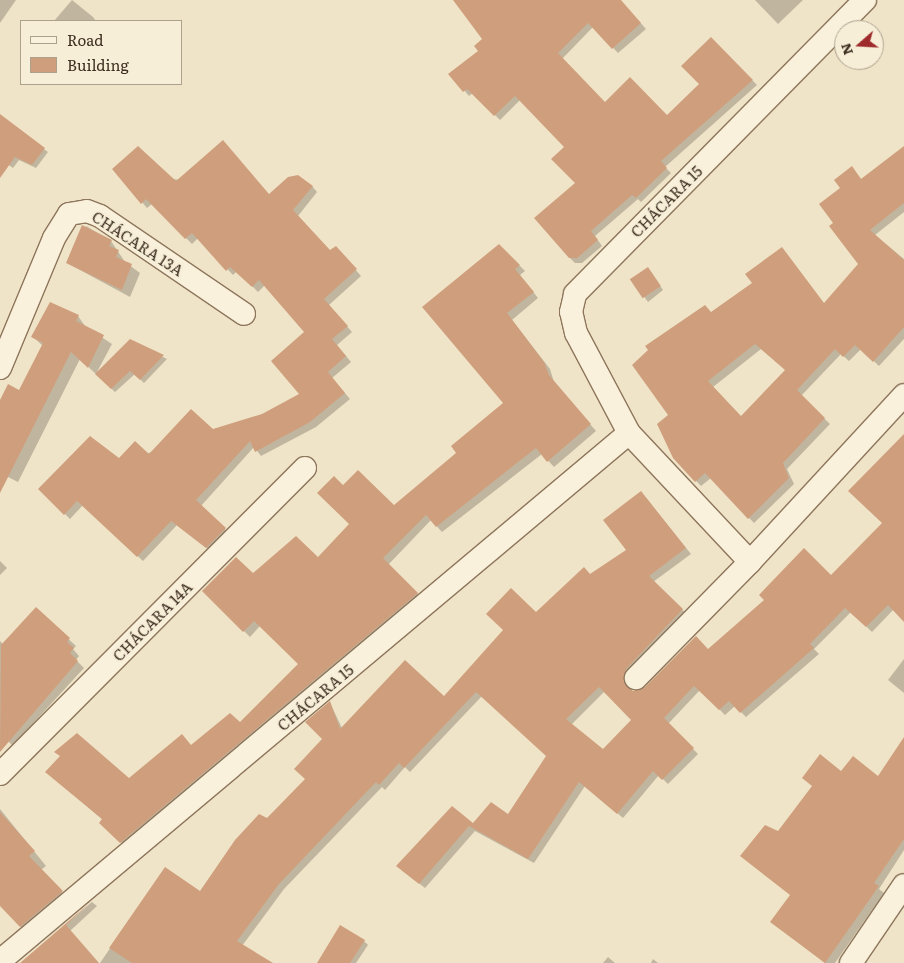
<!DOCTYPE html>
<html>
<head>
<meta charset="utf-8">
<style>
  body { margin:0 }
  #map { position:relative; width:904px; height:963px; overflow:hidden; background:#f0e4c8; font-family:Literata,serif }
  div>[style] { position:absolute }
  .shadow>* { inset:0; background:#0003 }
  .building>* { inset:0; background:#cf9f7d; transform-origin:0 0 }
  .roads { filter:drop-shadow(1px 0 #8d765c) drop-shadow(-1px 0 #8d765c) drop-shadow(0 1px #8d765c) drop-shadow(0 -1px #8d765c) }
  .street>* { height:22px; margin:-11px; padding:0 11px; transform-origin:11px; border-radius:11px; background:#faf1dc }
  span { translate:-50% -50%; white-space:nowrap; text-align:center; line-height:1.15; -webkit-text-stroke:5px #f7eed8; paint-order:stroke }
  .street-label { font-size:15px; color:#3d2e20 }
  .legend { position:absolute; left:20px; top:20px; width:162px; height:65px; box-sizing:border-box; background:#f7eed8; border:1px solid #ada18e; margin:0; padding:6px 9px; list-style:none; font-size:15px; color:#3d2e20 }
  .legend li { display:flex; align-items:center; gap:10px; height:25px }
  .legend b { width:25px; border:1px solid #ada18e }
  .north { position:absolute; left:834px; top:20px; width:50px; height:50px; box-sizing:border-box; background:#f7eed8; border:1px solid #ada18e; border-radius:50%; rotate:251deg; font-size:14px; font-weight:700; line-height:20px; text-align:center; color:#3d2e20 }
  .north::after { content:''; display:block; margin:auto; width:18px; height:22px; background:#9e2a2b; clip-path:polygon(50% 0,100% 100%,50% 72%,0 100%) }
</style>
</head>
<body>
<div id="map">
  <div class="shadow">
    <i style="clip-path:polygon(0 0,16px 0,0 23px)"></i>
    <i style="clip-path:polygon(72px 0,93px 17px,96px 21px,54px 21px)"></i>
    <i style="clip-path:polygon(454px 0,620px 0,646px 29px,618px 53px,593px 27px,562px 59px,605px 104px,667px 116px,700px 84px,711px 39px,757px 85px,665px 167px,671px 173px,641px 202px,638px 199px,595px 236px,602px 246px,582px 263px,575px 263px,569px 257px,577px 183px,566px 147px,520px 100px,500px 120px,473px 93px,469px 96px,450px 74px,479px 51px,484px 39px)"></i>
    <i style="clip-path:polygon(755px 0,803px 0,778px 24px)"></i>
    <i style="clip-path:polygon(0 117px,48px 152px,36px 168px,19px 160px,13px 168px,0 159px)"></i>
    <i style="clip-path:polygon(evenodd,904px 148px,904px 212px,875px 235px,904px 259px,904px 339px,879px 366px,861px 349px,849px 361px,841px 354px,801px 396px,830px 424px,787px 469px,794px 484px,754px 523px,711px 478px,701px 486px,674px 458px,669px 415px,712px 313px,753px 283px,782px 248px,824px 304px,860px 264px,835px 223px,852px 168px,862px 180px,904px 148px,761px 349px,787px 371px,742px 418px,713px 387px,761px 349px)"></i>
    <i style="clip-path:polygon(114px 169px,270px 195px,312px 186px,317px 192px,298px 216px,330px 252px,341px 253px,361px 276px,329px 305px,352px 332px,337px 345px,351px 362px,332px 378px,350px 399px,316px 427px,261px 456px,254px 447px,201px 506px,231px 535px,213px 553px,177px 525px,143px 561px,83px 505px,70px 519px,40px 489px,263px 415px,301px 394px,306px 332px,265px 285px,258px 292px,237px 271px,233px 275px,198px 238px,192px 244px,152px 204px,147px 208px)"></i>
    <i style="clip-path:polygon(86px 226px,111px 241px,125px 262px,140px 273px,130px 297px,67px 263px)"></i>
    <i style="clip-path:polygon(499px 245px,525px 271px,520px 275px,538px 298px,512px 320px,550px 369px,554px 382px,596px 431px,554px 467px,542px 454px,442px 532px,431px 520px,388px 565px,423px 599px,127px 848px,101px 823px,103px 820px,47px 772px,129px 780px,240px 724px,299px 664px,260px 626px,250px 637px,204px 591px,318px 559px,350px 524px,343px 487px,394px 507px,458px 453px,505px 403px)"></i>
    <i style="clip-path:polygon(651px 272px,663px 290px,648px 302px,631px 279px)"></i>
    <i style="clip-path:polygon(78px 316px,85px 326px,112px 344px,97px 372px,130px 340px,167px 359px,144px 383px,135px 374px,115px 392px,80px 359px,18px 482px,0 473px,0 403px,20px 391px,43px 346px,33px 337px)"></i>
    <i style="clip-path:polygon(evenodd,904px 436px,904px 611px,894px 609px,872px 632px,851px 612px,814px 649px,819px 654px,746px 717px,735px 706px,725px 715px,700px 690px,668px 724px,698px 754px,668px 784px,659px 775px,623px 818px,585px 786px,534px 863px,475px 831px,425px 888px,403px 871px,398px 866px,452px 808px,473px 824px,508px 815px,547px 756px,482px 696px,410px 772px,405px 767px,385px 790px,382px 787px,284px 889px,242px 946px,268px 963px,100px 963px,165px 868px,200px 893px,307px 779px,324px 739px,330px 703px,342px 728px,444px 698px,536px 614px,627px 551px,646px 498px,691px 554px,653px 582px,688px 615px,631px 675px,632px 692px,646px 688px,831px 577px,883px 523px,904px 436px,605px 691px,633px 720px,603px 751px,571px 725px,605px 691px)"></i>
    <i style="clip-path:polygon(0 561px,7px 568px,0 575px)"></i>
    <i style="clip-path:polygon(36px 609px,76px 646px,73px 649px,79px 656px,76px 660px,84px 668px,27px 730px,32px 734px,16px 749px,7px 740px,0 748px,0 641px,3px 644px)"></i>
    <i style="clip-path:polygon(904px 659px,904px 693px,888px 680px)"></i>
    <i style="clip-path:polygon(904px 739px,904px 850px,879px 889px,884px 893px,835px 963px,825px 963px,772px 922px,791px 895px,778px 832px,841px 773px,878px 777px)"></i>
    <i style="clip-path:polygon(0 809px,46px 866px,41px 870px,65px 896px,24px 930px,0 904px)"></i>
    <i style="clip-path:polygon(92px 902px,97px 906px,70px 931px,98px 963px,21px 963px)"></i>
    <i style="clip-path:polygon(364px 941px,368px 945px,356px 963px,318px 963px)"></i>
    <i style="clip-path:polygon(608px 957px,615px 963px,603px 963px)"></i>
    <i style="clip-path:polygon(653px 959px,658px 963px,651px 963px)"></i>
  </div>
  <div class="building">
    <i style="clip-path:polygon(453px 0,621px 0,641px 23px,612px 49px,588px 23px,558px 53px,605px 102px,630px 77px,667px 115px,699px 84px,681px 66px,711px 37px,753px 80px,661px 161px,667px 168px,636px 198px,632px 195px,591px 231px,598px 240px,577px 258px,569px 258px,534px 218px,575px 183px,551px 159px,564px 147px,515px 96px,494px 116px,467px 89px,463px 92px,448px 74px,478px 51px,474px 46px,482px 39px)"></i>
    <i style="clip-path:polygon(0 114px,45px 148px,32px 165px,15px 157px,0 178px)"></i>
    <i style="clip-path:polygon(223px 140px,269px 194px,288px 177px,298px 175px,313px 186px,293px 210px,330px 250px,336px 246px,357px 269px,324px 299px,348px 326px,332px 339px,346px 356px,328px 372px,345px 393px,310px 422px,255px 452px,250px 441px,196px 500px,226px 528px,206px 548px,171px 521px,137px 557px,77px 501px,64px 515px,38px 489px,90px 436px,119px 458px,135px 441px,149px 454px,191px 409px,213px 429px,262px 414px,299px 394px,271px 361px,304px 332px,259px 280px,252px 287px,230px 267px,226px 271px,192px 233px,185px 239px,146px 199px,141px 204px,112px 169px,138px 146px,176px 181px)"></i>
    <i style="clip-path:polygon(evenodd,904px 146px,904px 203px,870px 230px,904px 260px,904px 327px,873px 362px,855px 345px,843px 357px,835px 349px,797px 390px,825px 418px,783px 463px,789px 478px,748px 519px,705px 473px,695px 482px,673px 458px,657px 424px,668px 415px,632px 365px,648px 350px,645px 346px,705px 305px,711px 312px,752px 283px,745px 274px,782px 247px,824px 303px,858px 264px,829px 226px,833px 223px,819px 204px,840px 188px,834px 180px,852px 166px,861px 179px,904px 146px,755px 344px,785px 370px,741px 416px,708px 381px,755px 344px)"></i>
    <i style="clip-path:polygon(82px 225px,112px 240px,109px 246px,119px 250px,116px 257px,132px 264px,122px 290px,66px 263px)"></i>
    <i style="clip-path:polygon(499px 244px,520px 265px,515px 269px,534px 292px,507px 313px,544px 362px,549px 375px,591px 424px,547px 462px,536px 448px,436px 527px,426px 515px,383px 558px,418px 593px,120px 843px,99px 823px,102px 819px,45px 772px,60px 756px,54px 752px,77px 733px,129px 778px,182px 734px,191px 745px,230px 713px,240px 722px,298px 664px,254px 621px,243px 632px,202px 591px,236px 557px,253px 573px,296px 536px,318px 557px,349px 524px,317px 493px,334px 476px,343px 485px,358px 470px,394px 505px,456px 453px,451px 446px,503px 403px,422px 307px)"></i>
    <i style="left:648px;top:267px;width:23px;height:22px;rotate:56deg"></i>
    <i style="clip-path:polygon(50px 302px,79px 315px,76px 321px,104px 335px,88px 368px,71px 352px,0 493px,0 400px,8px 384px,19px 390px,43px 343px,31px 337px)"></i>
    <i style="clip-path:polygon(130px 339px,164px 355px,140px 380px,130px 371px,111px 389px,95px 374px)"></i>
    <i style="clip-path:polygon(evenodd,904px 434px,904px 622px,888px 605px,866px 627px,845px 608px,810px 644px,814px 648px,740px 713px,729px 701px,719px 710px,694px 686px,664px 718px,694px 748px,662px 780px,653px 771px,617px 814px,579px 782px,528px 859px,469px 826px,419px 884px,396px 866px,452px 806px,473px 823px,491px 802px,508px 814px,546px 756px,476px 692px,404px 768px,399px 763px,379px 785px,376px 782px,279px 884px,237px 941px,273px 963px,132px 963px,109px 948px,165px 867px,200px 891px,235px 840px,259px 814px,267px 818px,305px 779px,294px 769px,322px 739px,305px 722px,330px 701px,340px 729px,405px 660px,444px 696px,503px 630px,486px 614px,511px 588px,536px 612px,584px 567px,590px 574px,626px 550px,603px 520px,641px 491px,686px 548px,649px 576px,683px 609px,626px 669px,624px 682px,633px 691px,645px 687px,696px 636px,708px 649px,764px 600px,759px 595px,804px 548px,831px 575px,882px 523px,848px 491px,904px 434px,599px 687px,631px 720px,603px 749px,566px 719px,599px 687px)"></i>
    <i style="clip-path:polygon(36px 607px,70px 638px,67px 642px,74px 648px,70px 653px,78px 661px,0 752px,1px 645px)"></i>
    <i style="clip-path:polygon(904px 737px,904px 839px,874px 883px,879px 886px,825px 963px,770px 922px,790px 895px,740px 856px,765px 825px,778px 831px,812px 786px,802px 778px,820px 754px,841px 771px,853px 756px,878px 776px)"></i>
    <i style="clip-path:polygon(0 812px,35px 851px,29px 856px,63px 891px,20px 927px,0 906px)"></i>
    <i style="clip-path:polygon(93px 900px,66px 925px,99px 963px,20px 963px)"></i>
    <i style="clip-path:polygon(340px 925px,365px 940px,350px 963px,317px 963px)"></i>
  </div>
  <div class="roads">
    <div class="street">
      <i style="left:0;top:368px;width:141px;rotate:-67.4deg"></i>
      <i style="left:54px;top:238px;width:28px;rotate:-58deg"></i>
      <i style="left:69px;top:214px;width:18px;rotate:-9deg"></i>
      <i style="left:87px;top:211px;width:14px;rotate:21deg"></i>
      <i style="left:100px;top:216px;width:174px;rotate:34.2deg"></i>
      <i style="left:629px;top:433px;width:177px;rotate:46.8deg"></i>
      <i style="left:750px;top:562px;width:163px;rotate:134.5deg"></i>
      <i style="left:750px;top:562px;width:227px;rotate:-47.3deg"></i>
      <i style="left:0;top:774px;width:432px;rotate:-45.1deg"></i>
      <i style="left:0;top:961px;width:821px;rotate:-40.01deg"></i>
      <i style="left:629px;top:433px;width:113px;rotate:-117.9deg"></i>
      <i style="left:576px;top:333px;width:22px;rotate:-103deg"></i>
      <i style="left:571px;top:312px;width:18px;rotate:-77deg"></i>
      <i style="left:575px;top:294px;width:413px;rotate:-45.4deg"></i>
      <i style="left:851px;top:963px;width:94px;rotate:-55.8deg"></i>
    </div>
  </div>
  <div class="street-label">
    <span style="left:666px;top:201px;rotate:-45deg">CHÁCARA 15</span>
    <span style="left:138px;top:243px;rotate:33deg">CHÁCARA 13A</span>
    <span style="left:152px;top:621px;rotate:-45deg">CHÁCARA 14A</span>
    <span style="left:315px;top:697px;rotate:-40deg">CHÁCARA 15</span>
  </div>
  <ul class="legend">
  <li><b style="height:6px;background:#faf1dc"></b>Road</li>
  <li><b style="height:14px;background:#cf9f7d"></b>Building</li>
  </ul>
  <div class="north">N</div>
</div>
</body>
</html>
